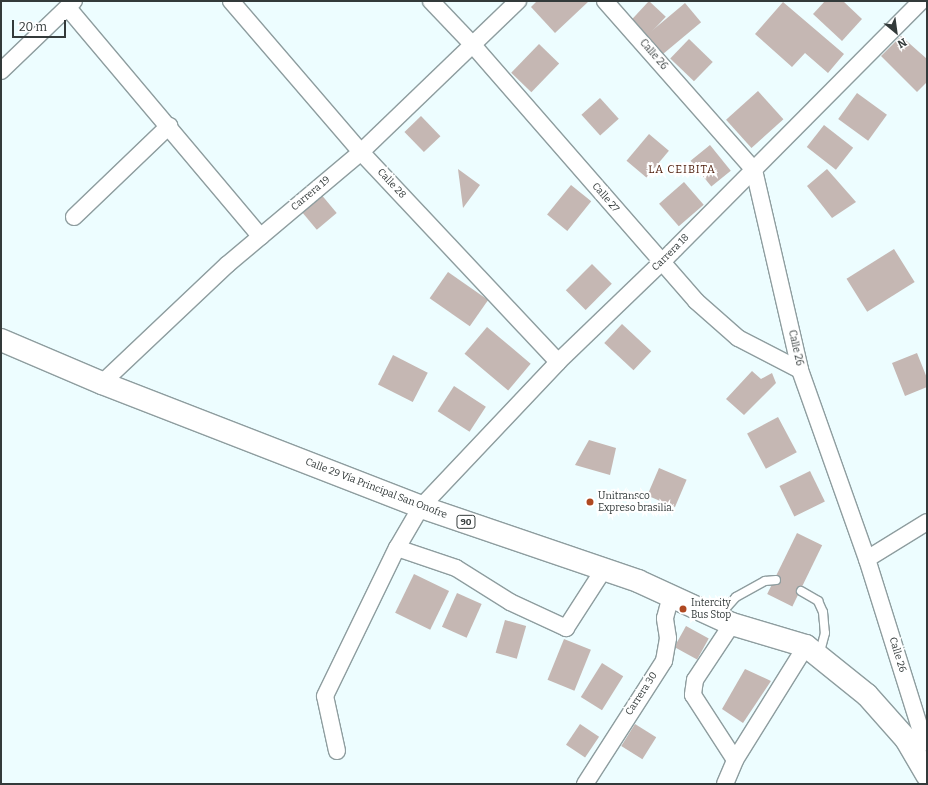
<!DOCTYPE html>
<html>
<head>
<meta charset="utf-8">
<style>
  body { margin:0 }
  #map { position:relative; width:928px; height:785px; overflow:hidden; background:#edfdff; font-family:Bitter,serif }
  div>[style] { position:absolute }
  .building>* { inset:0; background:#c5b7b3; transform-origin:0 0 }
  .roads { filter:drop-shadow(1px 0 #8e9d9f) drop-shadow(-1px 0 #8e9d9f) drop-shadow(0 1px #8e9d9f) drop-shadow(0 -1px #8e9d9f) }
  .service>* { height:8px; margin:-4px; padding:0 4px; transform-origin:4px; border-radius:4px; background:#fff }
  .minor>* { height:16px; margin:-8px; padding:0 8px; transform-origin:8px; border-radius:8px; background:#fff }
  .primary>* { height:22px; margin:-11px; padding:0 11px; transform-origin:11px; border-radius:11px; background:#fff }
  .dots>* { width:11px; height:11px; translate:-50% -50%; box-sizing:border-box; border:2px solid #fff; border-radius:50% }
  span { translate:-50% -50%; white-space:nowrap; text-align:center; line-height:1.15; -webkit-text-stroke:4px #fff; paint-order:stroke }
  .shield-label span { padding:1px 3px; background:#fff; border:1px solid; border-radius:3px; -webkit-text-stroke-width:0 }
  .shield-label { font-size:9px; color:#333a3a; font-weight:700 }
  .street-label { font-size:10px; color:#333a3a }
  .poi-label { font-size:10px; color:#333a3a }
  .left { translate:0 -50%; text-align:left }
  .neighbourhood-label { font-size:11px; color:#4a1906; letter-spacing:1px }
  .frame { position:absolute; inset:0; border:2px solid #333a3a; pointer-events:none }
  .north { position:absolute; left:876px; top:12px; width:40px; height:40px; -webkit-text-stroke:3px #fff; paint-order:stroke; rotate:151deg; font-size:11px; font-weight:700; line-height:16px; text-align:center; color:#333a3a }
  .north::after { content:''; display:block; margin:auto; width:14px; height:18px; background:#333a3a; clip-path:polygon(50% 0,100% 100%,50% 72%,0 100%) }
  .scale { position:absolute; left:12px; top:20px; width:54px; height:18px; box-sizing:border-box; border:2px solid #333a3a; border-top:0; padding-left:5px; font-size:12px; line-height:14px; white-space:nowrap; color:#333a3a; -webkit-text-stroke:3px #fff; paint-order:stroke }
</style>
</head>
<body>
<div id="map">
  <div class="building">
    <i style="clip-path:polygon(537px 1px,589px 1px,555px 33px,531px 7px)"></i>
    <i style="left:649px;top:1px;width:23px;height:31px;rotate:43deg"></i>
    <i style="clip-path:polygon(825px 1px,843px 1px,862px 19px,842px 41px,813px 14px)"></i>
    <i style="clip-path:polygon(783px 2px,844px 54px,828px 73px,805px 53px,792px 67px,755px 34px)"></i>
    <i style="left:685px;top:3px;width:25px;height:52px;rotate:50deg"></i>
    <i style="clip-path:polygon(901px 36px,927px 59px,927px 82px,917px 92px,881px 56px)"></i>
    <i style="left:689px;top:39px;width:33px;height:27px;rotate:44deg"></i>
    <i style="left:539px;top:44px;width:28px;height:40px;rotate:44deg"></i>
    <i style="left:758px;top:91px;width:38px;height:43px;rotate:48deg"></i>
    <i style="left:857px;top:93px;width:37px;height:32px;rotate:36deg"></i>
    <i style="left:600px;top:98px;width:28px;height:25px;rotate:48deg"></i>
    <i style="left:421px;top:116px;width:28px;height:23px;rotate:46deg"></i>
    <i style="left:824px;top:125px;width:37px;height:28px;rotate:38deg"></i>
    <i style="left:649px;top:134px;width:26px;height:35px;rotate:40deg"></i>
    <i style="left:710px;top:145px;width:33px;height:25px;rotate:51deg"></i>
    <i style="clip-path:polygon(458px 169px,480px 185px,463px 208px)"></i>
    <i style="clip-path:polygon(827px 169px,856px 202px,832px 218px,807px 186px)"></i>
    <i style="left:684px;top:182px;width:30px;height:33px;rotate:49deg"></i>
    <i style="left:571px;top:185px;width:26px;height:38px;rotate:39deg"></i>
    <i style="left:320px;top:193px;width:26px;height:26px;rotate:50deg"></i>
    <i style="left:894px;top:249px;width:39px;height:56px;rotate:58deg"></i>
    <i style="left:592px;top:264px;width:28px;height:37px;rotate:45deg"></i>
    <i style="left:448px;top:272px;width:49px;height:32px;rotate:35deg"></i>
    <i style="left:622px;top:324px;width:40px;height:26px;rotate:43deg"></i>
    <i style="left:487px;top:327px;width:57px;height:35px;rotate:40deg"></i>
    <i style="clip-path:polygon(917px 353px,927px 378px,927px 387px,905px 396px,892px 363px)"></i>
    <i style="left:393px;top:355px;width:39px;height:33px;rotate:27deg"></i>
    <i style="clip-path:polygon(752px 371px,761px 379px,772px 373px,776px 383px,744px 415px,726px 399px)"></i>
    <i style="left:454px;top:386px;width:38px;height:30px;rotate:33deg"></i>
    <i style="left:778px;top:417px;width:40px;height:35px;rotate:62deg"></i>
    <i style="clip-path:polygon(589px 440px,616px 448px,610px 475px,575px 465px)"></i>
    <i style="left:659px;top:468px;width:30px;height:30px;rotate:23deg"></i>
    <i style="left:810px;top:471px;width:34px;height:34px;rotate:64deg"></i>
    <i style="left:797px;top:533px;width:28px;height:68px;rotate:26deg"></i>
    <i style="left:414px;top:574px;width:39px;height:43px;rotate:26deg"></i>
    <i style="left:457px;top:593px;width:27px;height:37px;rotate:24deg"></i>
    <i style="left:505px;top:620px;width:22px;height:34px;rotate:16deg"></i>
    <i style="left:686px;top:626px;width:26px;height:24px;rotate:29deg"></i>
    <i style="left:564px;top:639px;width:29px;height:44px;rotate:22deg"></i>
    <i style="left:602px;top:663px;width:25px;height:40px;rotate:32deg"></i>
    <i style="clip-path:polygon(745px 669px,771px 681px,743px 723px,722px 709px)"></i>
    <i style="left:580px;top:724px;width:23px;height:25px;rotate:34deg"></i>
    <i style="left:635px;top:724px;width:25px;height:26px;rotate:32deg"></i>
  </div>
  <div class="roads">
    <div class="service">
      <i style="left:801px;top:591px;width:20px;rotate:30deg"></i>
      <i style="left:818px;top:601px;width:12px;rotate:66deg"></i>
      <i style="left:823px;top:612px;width:21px;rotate:85deg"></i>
      <i style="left:825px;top:633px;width:23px;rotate:105deg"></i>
      <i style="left:718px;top:617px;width:27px;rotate:-48deg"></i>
      <i style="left:736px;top:597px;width:33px;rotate:-29deg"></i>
      <i style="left:765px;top:581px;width:11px;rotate:-5deg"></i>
    </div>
    <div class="minor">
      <i style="left:231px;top:1px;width:199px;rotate:49.3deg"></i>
      <i style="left:361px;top:152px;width:288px;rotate:46.8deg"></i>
      <i style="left:431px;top:1px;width:59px;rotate:46.4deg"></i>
      <i style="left:472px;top:44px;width:341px;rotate:48.9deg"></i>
      <i style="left:696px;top:301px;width:56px;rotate:41.4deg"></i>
      <i style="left:738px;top:338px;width:70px;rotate:27.3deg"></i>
      <i style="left:605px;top:1px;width:225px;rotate:48.6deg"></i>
      <i style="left:754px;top:170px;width:205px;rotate:77deg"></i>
      <i style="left:800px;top:370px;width:201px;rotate:70.5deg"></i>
      <i style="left:867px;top:559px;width:184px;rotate:72.6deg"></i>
      <i style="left:922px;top:735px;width:9px;rotate:58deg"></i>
      <i style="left:68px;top:8px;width:299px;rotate:49.9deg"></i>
      <i style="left:1px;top:71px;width:101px;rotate:-43.8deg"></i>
      <i style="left:74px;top:217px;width:132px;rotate:-43.8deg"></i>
      <i style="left:102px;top:383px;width:173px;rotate:-43.4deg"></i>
      <i style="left:228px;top:264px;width:174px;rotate:-40.1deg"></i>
      <i style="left:361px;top:152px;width:218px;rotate:-43.9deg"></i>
      <i style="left:397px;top:548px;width:62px;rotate:18.7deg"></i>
      <i style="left:456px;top:568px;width:64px;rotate:32.2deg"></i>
      <i style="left:510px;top:602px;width:62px;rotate:24.9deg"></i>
      <i style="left:566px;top:628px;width:70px;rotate:-57.2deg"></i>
      <i style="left:867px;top:559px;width:70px;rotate:-31.7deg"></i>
      <i style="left:732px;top:624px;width:67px;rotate:123.5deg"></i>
      <i style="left:695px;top:680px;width:15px;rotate:98deg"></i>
      <i style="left:693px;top:695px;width:77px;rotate:57.1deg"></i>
      <i style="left:337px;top:751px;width:56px;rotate:-102.3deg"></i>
      <i style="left:325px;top:696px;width:165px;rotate:-64.1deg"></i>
      <i style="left:397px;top:548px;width:48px;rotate:-59.7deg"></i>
      <i style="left:421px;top:507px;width:199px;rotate:-46.6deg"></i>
      <i style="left:558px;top:362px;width:143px;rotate:-43.9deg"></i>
      <i style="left:661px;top:263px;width:369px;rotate:-45.2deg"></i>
      <i style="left:585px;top:784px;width:146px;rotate:-57.3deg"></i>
      <i style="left:664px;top:661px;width:23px;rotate:-80deg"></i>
      <i style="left:668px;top:638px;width:20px;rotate:-99deg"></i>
      <i style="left:665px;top:618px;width:23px;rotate:-75deg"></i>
      <i style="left:725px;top:784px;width:26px;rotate:-67deg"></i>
      <i style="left:735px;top:760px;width:134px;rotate:-58.1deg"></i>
    </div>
    <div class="primary">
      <i style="left:1px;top:340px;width:110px;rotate:23.1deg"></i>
      <i style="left:102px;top:383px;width:342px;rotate:21.2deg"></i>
      <i style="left:421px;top:507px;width:229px;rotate:18.8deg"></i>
      <i style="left:638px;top:581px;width:103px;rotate:24.6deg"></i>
      <i style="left:732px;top:624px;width:77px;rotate:16.6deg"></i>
      <i style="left:806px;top:646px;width:78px;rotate:38.8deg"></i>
      <i style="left:867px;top:695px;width:59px;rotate:48.4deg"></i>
      <i style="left:906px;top:739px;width:42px;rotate:59.7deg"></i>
    </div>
  </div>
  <div class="dots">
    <i style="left:590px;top:502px;background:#af4921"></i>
    <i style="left:683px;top:609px;background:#af4921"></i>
  </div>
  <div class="shield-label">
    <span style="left:466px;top:522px">90</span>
  </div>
  <div class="street-label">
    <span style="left:653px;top:55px;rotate:49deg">Calle 26</span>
    <span style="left:391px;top:184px;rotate:47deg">Calle 28</span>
    <span style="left:311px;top:194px;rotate:-40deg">Carrera 19</span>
    <span style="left:605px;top:198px;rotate:49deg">Calle 27</span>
    <span style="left:671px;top:253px;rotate:-45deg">Carrera 18</span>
    <span style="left:795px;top:348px;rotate:77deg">Calle 26</span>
    <span style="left:376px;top:489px;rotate:21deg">Calle 29 Vía Principal San Onofre</span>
    <span style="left:897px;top:655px;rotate:73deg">Calle 26</span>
    <span style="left:642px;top:694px;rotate:-57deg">Carrera 30</span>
  </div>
  <div class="poi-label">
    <span class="left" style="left:598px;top:502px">Unitransco<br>Expreso brasilia.</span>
    <span class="left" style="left:691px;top:609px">Intercity<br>Bus Stop</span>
  </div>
  <div class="neighbourhood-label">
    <span style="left:682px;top:170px">LA CEIBITA</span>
  </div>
  <div class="frame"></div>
  <div class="north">N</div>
  <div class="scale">20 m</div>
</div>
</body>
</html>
